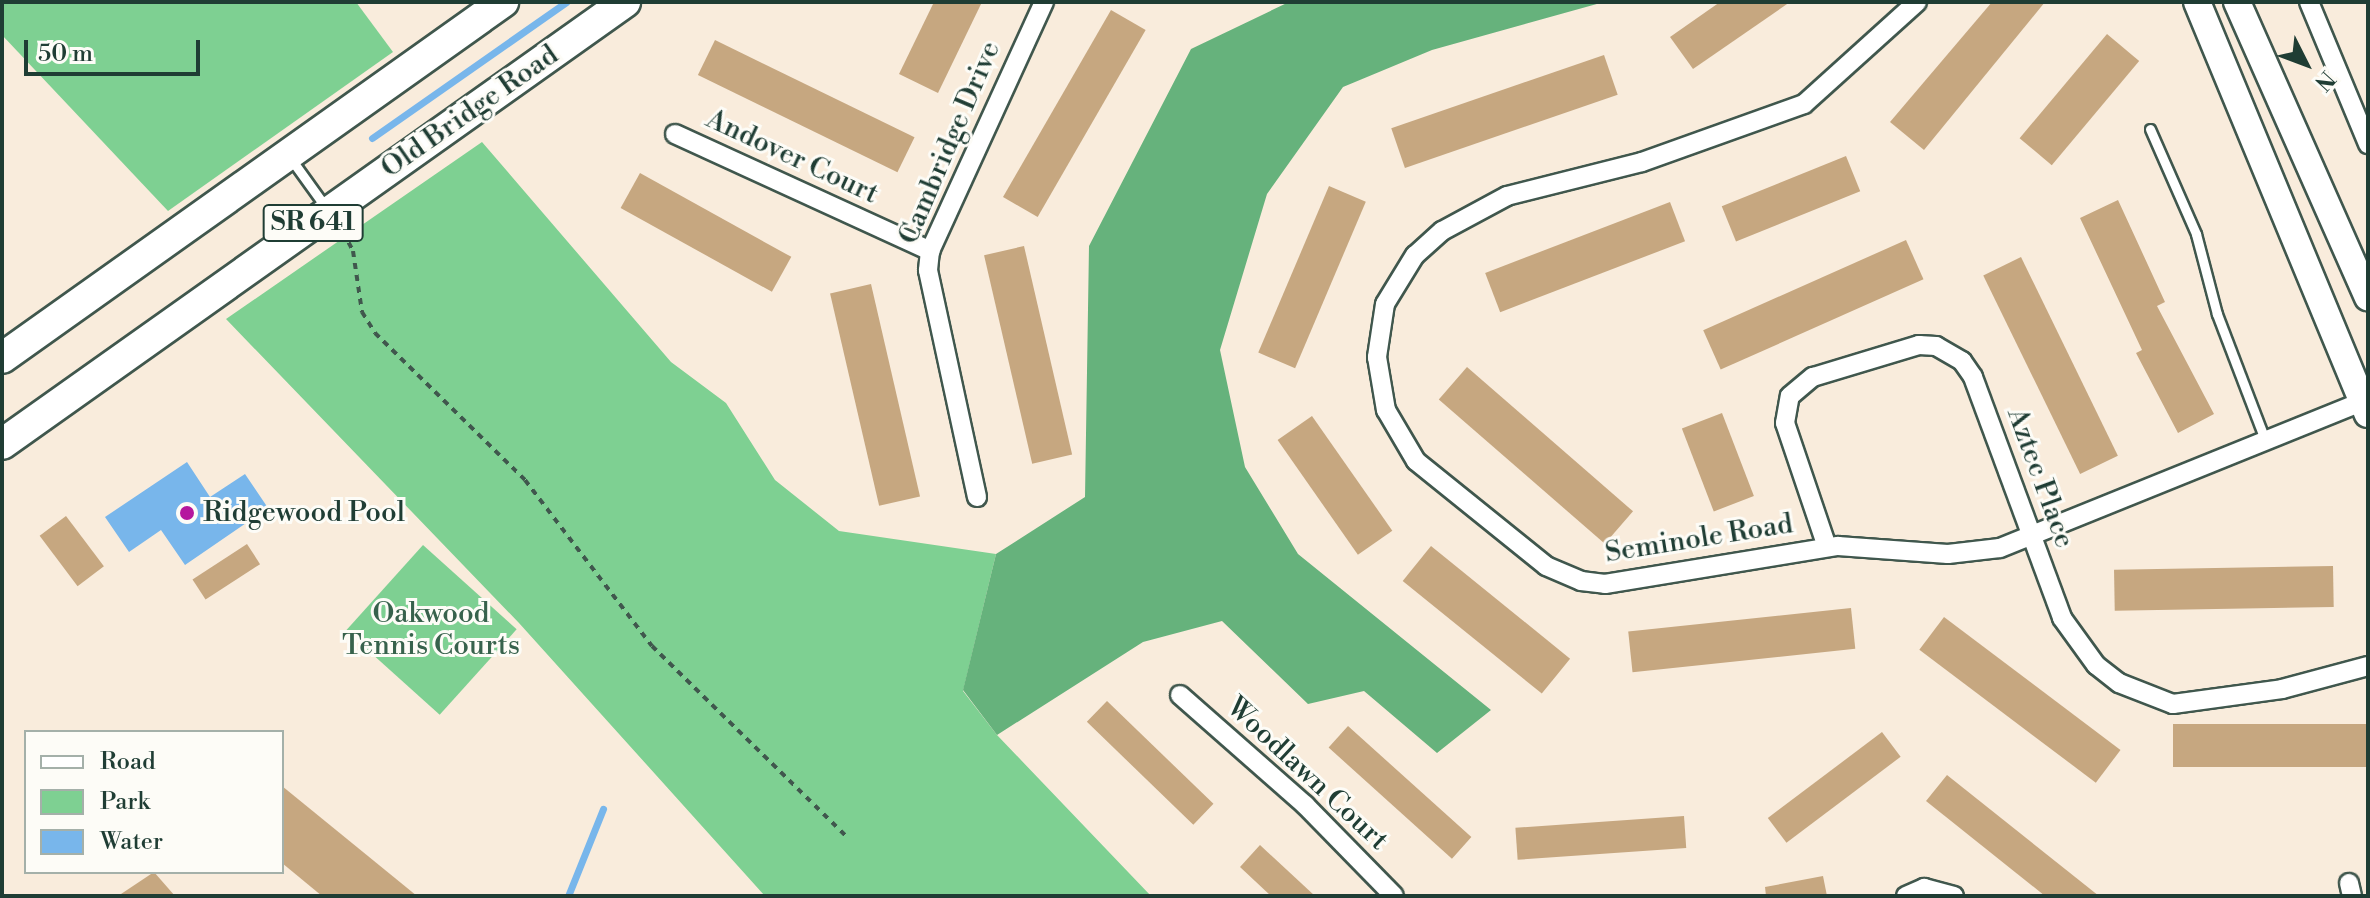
<!DOCTYPE html>
<html>
<head>
<meta charset="utf-8">
<style>
  body { margin:0 }
  #map { position:relative; width:2370px; height:898px; overflow:hidden; background:#f9ecdc; font-family:"Libre Bodoni",serif }
  div>[style] { position:absolute }
  .green>* { inset:0; background:#7ed092; transform-origin:0 0 }
  .forest>* { inset:0; background:#66b27c }
  .water>* { inset:0; background:#78b6eb }
  .stream>* { height:7px; margin:-3.5px; padding:0 3.5px; transform-origin:3.5px; border-radius:3.5px; background:#78b6eb }
  .building>* { inset:0; background:#c6a780; transform-origin:0 0 }
  .path>* { height:4px; margin-top:-2px; transform-origin:0; background:repeating-linear-gradient(90deg,#40574d 0 6px,transparent 0 12px) }
  .roads { filter:drop-shadow(2px 0 #40574d) drop-shadow(-2px 0 #40574d) drop-shadow(0 2px #40574d) drop-shadow(0 -2px #40574d) }
  .lane>* { height:9px; margin:-4.5px; padding:0 4.5px; transform-origin:4.5px; border-radius:4.5px; background:#fff }
  .street>* { height:18px; margin:-9px; padding:0 9px; transform-origin:9px; border-radius:9px; background:#fff }
  .secondary>* { height:26px; margin:-13px; padding:0 13px; transform-origin:13px; border-radius:13px; background:#fff }
  .primary>* { height:30px; margin:-15px; padding:0 15px; transform-origin:15px; border-radius:15px; background:#fff }
  .dots>* { width:22px; height:22px; translate:-50% -50%; box-sizing:border-box; border:4px solid #fdfcf7; border-radius:50% }
  span { translate:-50% -50%; white-space:nowrap; text-align:center; line-height:1.15; -webkit-text-stroke:6px #fdfcf7; paint-order:stroke }
  .shield-label span { padding:2px 6px; background:#fdfcf7; border:2px solid; border-radius:6px; -webkit-text-stroke-width:0 }
  .shield-label { font-size:26px; color:#1f3d34; font-weight:700 }
  .street-label { font-size:28px; color:#1f3d34 }
  .poi-label { font-size:28px; color:#1f3d34 }
  .left { translate:0 -50%; text-align:left }
  .park-label { font-size:28px; color:#37624c }
  .frame { position:absolute; inset:0; border:4px solid #1f3d34; pointer-events:none }
  .legend { position:absolute; left:24px; top:730px; width:260px; height:144px; box-sizing:border-box; background:#fdfcf7; border:2px solid #a4b0a9; margin:0; padding:10px 14px; list-style:none; font-size:24px; color:#1f3d34 }
  .legend li { display:flex; align-items:center; gap:16px; height:40px }
  .legend b { width:40px; border:2px solid #a4b0a9 }
  .north { position:absolute; left:2266px; top:24px; width:80px; height:80px; -webkit-text-stroke:6px #fdfcf7; paint-order:stroke; rotate:132deg; font-size:22px; font-weight:700; line-height:32px; text-align:center; color:#1f3d34 }
  .north::after { content:''; display:block; margin:auto; width:28px; height:36px; background:#1f3d34; clip-path:polygon(50% 0,100% 100%,50% 72%,0 100%) }
  .scale { position:absolute; left:24px; top:40px; width:176px; height:36px; box-sizing:border-box; border:4px solid #1f3d34; border-top:0; padding-left:10px; font-size:24px; line-height:28px; white-space:nowrap; color:#1f3d34; -webkit-text-stroke:6px #fdfcf7; paint-order:stroke }
</style>
</head>
<body>
<div id="map">
  <div class="green">
    <i style="clip-path:polygon(2px 2px,356px 2px,393px 52px,168px 211px,2px 35px)"></i>
    <i style="clip-path:polygon(482px 142px,671px 362px,726px 403px,775px 480px,839px 531px,996px 554px,963px 691px,997px 735px,1151px 896px,765px 896px,519px 623px,226px 319px)"></i>
    <i style="left:423px;top:545px;width:126px;height:115px;rotate:42deg"></i>
  </div>
  <div class="forest">
    <i style="clip-path:polygon(1289px 2px,1604px 2px,1432px 50px,1343px 87px,1267px 194px,1220px 350px,1245px 467px,1298px 554px,1491px 710px,1437px 753px,1364px 691px,1308px 704px,1222px 621px,1143px 642px,997px 735px,963px 690px,996px 554px,1085px 497px,1089px 246px,1191px 49px)"></i>
  </div>
  <div class="water">
    <i style="clip-path:polygon(187px 462px,210px 497px,245px 474px,268px 508px,185px 565px,161px 530px,129px 552px,105px 517px)"></i>
  </div>
  <div class="stream">
    <i style="left:372px;top:138px;width:237px;rotate:-35deg"></i>
    <i style="left:568px;top:896px;width:94px;rotate:-68.1deg"></i>
  </div>
  <div class="building">
    <i style="clip-path:polygon(934px 2px,982px 2px,938px 93px,899px 74px)"></i>
    <i style="clip-path:polygon(1720px 2px,1790px 2px,1693px 69px,1670px 37px)"></i>
    <i style="clip-path:polygon(1992px 2px,2045px 2px,1924px 150px,1890px 122px)"></i>
    <i style="left:1111px;top:10px;width:40px;height:216px;rotate:30deg"></i>
    <i style="left:2107px;top:34px;width:42px;height:136px;rotate:40deg"></i>
    <i style="left:715px;top:40px;width:222px;height:39px;rotate:26deg"></i>
    <i style="left:1604px;top:55px;width:42px;height:225px;rotate:71deg"></i>
    <i style="left:1846px;top:156px;width:38px;height:134px;rotate:68deg"></i>
    <i style="left:640px;top:173px;width:173px;height:40px;rotate:29deg"></i>
    <i style="left:1329px;top:186px;width:40px;height:181px;rotate:23deg"></i>
    <i style="clip-path:polygon(2118px 200px,2165px 302px,2157px 306px,2214px 414px,2178px 433px,2136px 353px,2142px 350px,2080px 218px)"></i>
    <i style="left:1670px;top:202px;width:42px;height:198px;rotate:69deg"></i>
    <i style="left:1906px;top:240px;width:43px;height:222px;rotate:66deg"></i>
    <i style="left:1024px;top:246px;width:214px;height:41px;rotate:77deg"></i>
    <i style="left:2021px;top:257px;width:221px;height:42px;rotate:64deg"></i>
    <i style="left:871px;top:284px;width:218px;height:42px;rotate:77deg"></i>
    <i style="left:1467px;top:367px;width:220px;height:43px;rotate:41deg"></i>
    <i style="left:1722px;top:413px;width:89px;height:43px;rotate:69deg"></i>
    <i style="left:1312px;top:416px;width:140px;height:42px;rotate:55deg"></i>
    <i style="left:66px;top:516px;width:63px;height:33px;rotate:53deg"></i>
    <i style="left:247px;top:544px;width:24px;height:65px;rotate:57deg"></i>
    <i style="left:1431px;top:546px;width:179px;height:45px;rotate:39deg"></i>
    <i style="left:2333px;top:566px;width:41px;height:219px;rotate:89deg"></i>
    <i style="left:1851px;top:608px;width:41px;height:224px;rotate:84deg"></i>
    <i style="left:1944px;top:617px;width:221px;height:41px;rotate:37deg"></i>
    <i style="left:1107px;top:701px;width:148px;height:29px;rotate:44deg"></i>
    <i style="left:2368px;top:724px;width:43px;height:195px;rotate:90deg"></i>
    <i style="left:1348px;top:726px;width:166px;height:29px;rotate:42deg"></i>
    <i style="left:1882px;top:732px;width:31px;height:143px;rotate:53deg"></i>
    <i style="clip-path:polygon(1947px 775px,2099px 896px,2045px 896px,1926px 801px)"></i>
    <i style="clip-path:polygon(282px 786px,417px 896px,322px 896px,282px 863px)"></i>
    <i style="left:1684px;top:816px;width:32px;height:169px;rotate:86deg"></i>
    <i style="clip-path:polygon(1260px 845px,1315px 896px,1271px 896px,1240px 867px)"></i>
    <i style="clip-path:polygon(154px 872px,175px 896px,118px 896px)"></i>
    <i style="clip-path:polygon(1823px 876px,1827px 896px,1766px 896px,1765px 887px)"></i>
  </div>
  <div class="path">
    <i style="left:343px;top:232px;width:21px;rotate:62deg"></i>
    <i style="left:353px;top:251px;width:62px;rotate:81.6deg"></i>
    <i style="left:362px;top:312px;width:25px;rotate:58deg"></i>
    <i style="left:375px;top:333px;width:210px;rotate:44.4deg"></i>
    <i style="left:525px;top:480px;width:209px;rotate:52.6deg"></i>
    <i style="left:652px;top:646px;width:274px;rotate:44.4deg"></i>
  </div>
  <div class="roads">
    <div class="lane">
      <i style="left:2150px;top:129px;width:115px;rotate:66.3deg"></i>
      <i style="left:2196px;top:234px;width:83px;rotate:75.3deg"></i>
      <i style="left:2217px;top:314px;width:137px;rotate:69.1deg"></i>
      <i style="left:291px;top:159px;width:62px;rotate:54.2deg"></i>
    </div>
    <div class="street">
      <i style="left:1917px;top:2px;width:152px;rotate:137.9deg"></i>
      <i style="left:1804px;top:104px;width:172px;rotate:160.3deg"></i>
      <i style="left:1642px;top:162px;width:139px;rotate:165.9deg"></i>
      <i style="left:1507px;top:196px;width:74px;rotate:151.7deg"></i>
      <i style="left:1442px;top:231px;width:36px;rotate:138deg"></i>
      <i style="left:1415px;top:255px;width:57px;rotate:121.5deg"></i>
      <i style="left:1385px;top:304px;width:54px;rotate:98.6deg"></i>
      <i style="left:1377px;top:357px;width:54px;rotate:80.4deg"></i>
      <i style="left:1386px;top:410px;width:59px;rotate:59.5deg"></i>
      <i style="left:1416px;top:461px;width:167px;rotate:38.9deg"></i>
      <i style="left:1546px;top:566px;width:38px;rotate:23deg"></i>
      <i style="left:1581px;top:581px;width:24px;rotate:7deg"></i>
      <i style="left:1605px;top:584px;width:236px;rotate:-9.3deg"></i>
      <i style="left:1838px;top:546px;width:110px;rotate:4.2deg"></i>
      <i style="left:1948px;top:554px;width:52px;rotate:-6.6deg"></i>
      <i style="left:2000px;top:548px;width:397px;rotate:-22deg"></i>
      <i style="left:2309px;top:2px;width:154px;rotate:67.4deg"></i>
      <i style="left:675px;top:134px;width:281px;rotate:24.6deg"></i>
      <i style="left:977px;top:497px;width:232px;rotate:-102.2deg"></i>
      <i style="left:928px;top:270px;width:19px;rotate:-84deg"></i>
      <i style="left:930px;top:251px;width:274px;rotate:-65.4deg"></i>
      <i style="left:1827px;top:547px;width:131px;rotate:-108.7deg"></i>
      <i style="left:1785px;top:423px;width:27px;rotate:-80deg"></i>
      <i style="left:1790px;top:396px;width:30px;rotate:-40deg"></i>
      <i style="left:1813px;top:377px;width:111px;rotate:-16.8deg"></i>
      <i style="left:1919px;top:345px;width:17px;rotate:3deg"></i>
      <i style="left:1936px;top:346px;width:30px;rotate:30deg"></i>
      <i style="left:1962px;top:361px;width:19px;rotate:55deg"></i>
      <i style="left:1973px;top:377px;width:257px;rotate:69.7deg"></i>
      <i style="left:2062px;top:618px;width:58px;rotate:54.1deg"></i>
      <i style="left:2096px;top:665px;width:29px;rotate:38deg"></i>
      <i style="left:2119px;top:683px;width:58px;rotate:21.3deg"></i>
      <i style="left:2173px;top:704px;width:110px;rotate:-7.8deg"></i>
      <i style="left:2282px;top:689px;width:89px;rotate:-15deg"></i>
      <i style="left:1180px;top:695px;width:167px;rotate:41.3deg"></i>
      <i style="left:1305px;top:805px;width:127px;rotate:45.6deg"></i>
      <i style="left:2349px;top:883px;width:13px;rotate:77deg"></i>
      <i style="left:1906px;top:896px;width:20px;rotate:-24deg"></i>
      <i style="left:1924px;top:888px;width:31px;rotate:15deg"></i>
    </div>
    <div class="secondary">
      <i style="left:2197px;top:2px;width:446px;rotate:67.5deg"></i>
      <i style="left:2237px;top:2px;width:323px;rotate:66.1deg"></i>
    </div>
    <div class="primary">
      <i style="left:2px;top:358px;width:615px;rotate:-35.4deg"></i>
      <i style="left:2px;top:444px;width:764px;rotate:-35.35deg"></i>
    </div>
  </div>
  <div class="dots">
    <i style="left:187px;top:513px;background:#b5179e"></i>
  </div>
  <div class="shield-label">
    <span style="left:313px;top:223px">SR 641</span>
  </div>
  <div class="street-label">
    <span style="left:470px;top:112px;rotate:-35deg">Old Bridge Road</span>
    <span style="left:950px;top:143px;rotate:-67deg">Cambridge Drive</span>
    <span style="left:792px;top:157px;rotate:25deg">Andover Court</span>
    <span style="left:2040px;top:478px;rotate:70deg">Aztec Place</span>
    <span style="left:1699px;top:539px;rotate:-9deg">Seminole Road</span>
    <span style="left:1307px;top:774px;rotate:43deg">Woodlawn Court</span>
  </div>
  <div class="poi-label">
    <span class="left" style="left:203px;top:513px">Ridgewood Pool</span>
  </div>
  <div class="park-label">
    <span style="left:431px;top:630px">Oakwood<br>Tennis Courts</span>
  </div>
  <div class="frame"></div>
  <ul class="legend">
  <li><b style="height:10px;background:#fff"></b>Road</li>
  <li><b style="height:22px;background:#7ed092"></b>Park</li>
  <li><b style="height:22px;background:#78b6eb"></b>Water</li>
  </ul>
  <div class="north">N</div>
  <div class="scale">50 m</div>
</div>
</body>
</html>
